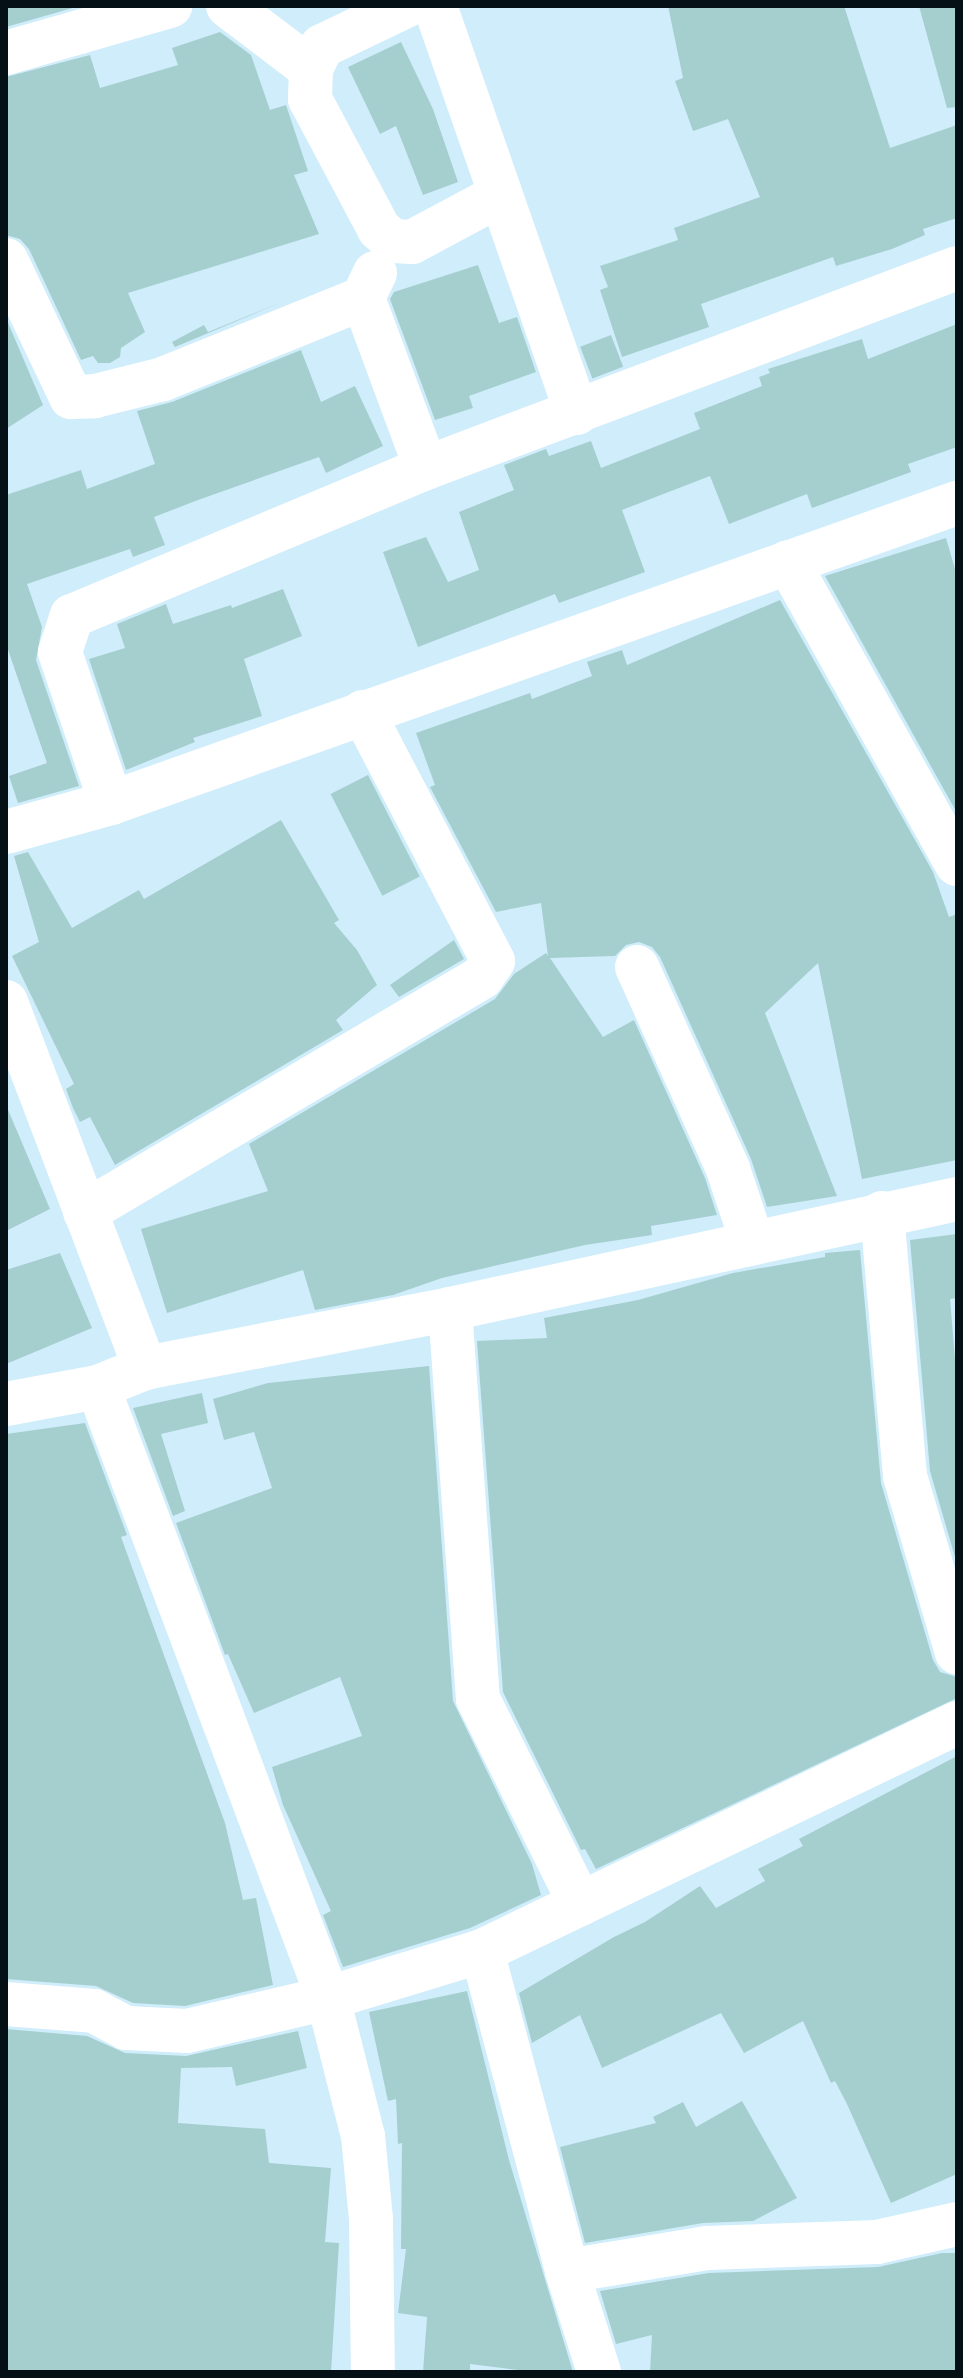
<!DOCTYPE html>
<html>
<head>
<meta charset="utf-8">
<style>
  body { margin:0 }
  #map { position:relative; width:963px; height:2378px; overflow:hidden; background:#d0edfb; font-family:"Public Sans",sans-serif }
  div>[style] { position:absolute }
  .building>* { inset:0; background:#a5cfce; transform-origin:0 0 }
  .minor>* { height:44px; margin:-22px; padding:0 22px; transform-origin:22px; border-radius:22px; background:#fff }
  span { translate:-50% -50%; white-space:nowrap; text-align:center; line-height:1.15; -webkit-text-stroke:6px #eaf8ff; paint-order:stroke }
  .frame { position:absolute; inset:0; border:8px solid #041015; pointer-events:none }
</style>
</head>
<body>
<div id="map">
  <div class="building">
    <i style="clip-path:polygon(6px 6px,76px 6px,76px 7px,6px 27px)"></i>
    <i style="clip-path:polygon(668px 6px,844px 6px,890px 148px,957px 125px,957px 218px,923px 229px,925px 235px,892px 249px,836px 266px,833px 257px,701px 304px,709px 327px,622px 357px,600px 290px,608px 287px,600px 266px,678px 240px,674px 228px,760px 197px,728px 119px,693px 131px,675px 81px,683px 78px)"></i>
    <i style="clip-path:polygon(919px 6px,957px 6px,957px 107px,947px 108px)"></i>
    <i style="clip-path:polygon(220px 32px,251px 55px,270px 110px,286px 105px,308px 171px,294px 175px,319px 234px,128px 293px,145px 332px,121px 348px,120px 357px,110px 363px,98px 363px,93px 356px,81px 360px,29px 249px,20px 239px,6px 235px,6px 77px,90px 55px,100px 88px,178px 65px,172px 48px)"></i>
    <i style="clip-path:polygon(401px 42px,433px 109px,458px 182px,423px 195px,396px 126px,380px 134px,348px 67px)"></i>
    <i style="clip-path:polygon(478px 265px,499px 323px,517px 317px,536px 372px,469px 396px,473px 408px,435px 420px,390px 299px,394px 292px)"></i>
    <i style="clip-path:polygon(282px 302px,175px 347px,172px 342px,204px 325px,208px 332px)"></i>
    <i style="clip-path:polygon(6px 318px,43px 405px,6px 429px)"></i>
    <i style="clip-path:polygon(957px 324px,957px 447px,908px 464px,911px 472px,812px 508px,807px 494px,729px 524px,710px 476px,622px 510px,645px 572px,559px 603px,555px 594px,418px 647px,383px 552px,426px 537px,448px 582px,479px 570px,459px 512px,514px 490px,504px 465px,546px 449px,549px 456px,591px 441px,601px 468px,700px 429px,694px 413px,762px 386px,759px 377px,770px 373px,768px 369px,862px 339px,868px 359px)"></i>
    <i style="left:611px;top:335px;width:34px;height:33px;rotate:69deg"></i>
    <i style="clip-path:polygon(301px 350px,321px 402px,355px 386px,383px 446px,326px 473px,319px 457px,198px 500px,154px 517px,165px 545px,133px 557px,130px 549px,27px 584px,42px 627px,36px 660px,79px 786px,18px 803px,9px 776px,47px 763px,6px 644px,6px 495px,81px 470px,87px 489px,155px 464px,137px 411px,172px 402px)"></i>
    <i style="clip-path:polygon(946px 538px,957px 576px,957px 813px,825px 576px)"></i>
    <i style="clip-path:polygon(283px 589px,302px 636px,244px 659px,262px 716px,193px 738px,195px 742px,126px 770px,89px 659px,125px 648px,117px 624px,166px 604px,173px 624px,231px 605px,232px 608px)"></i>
    <i style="clip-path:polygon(780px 600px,933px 872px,949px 917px,957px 914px,957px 1160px,862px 1179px,818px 963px,765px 1013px,837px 1196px,767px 1207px,751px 1159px,660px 957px,652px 947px,639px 942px,626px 945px,615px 956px,550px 958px,603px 1037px,634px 1020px,705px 1178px,717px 1215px,651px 1226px,652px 1235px,585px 1245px,442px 1278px,393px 1295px,315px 1310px,303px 1270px,167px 1313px,141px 1229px,268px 1191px,249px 1144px,495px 999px,514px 974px,546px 953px,548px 956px,541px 903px,496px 912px,430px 787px,435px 785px,416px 733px,530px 693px,532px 699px,592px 676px,587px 662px,622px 650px,627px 665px)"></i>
    <i style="left:368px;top:775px;width:114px;height:42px;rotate:63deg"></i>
    <i style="clip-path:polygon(281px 820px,339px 920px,334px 923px,357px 950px,377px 985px,336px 1020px,343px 1030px,115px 1165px,90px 1117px,80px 1122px,73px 1108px,66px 1089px,74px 1084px,12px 956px,39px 942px,14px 856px,28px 852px,72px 928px,139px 890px,144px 899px)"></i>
    <i style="clip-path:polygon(454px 940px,464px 959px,399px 997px,390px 985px)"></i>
    <i style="clip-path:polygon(6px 1105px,50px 1209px,6px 1231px)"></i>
    <i style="clip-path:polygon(957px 1234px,957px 1298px,950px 1299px,957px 1383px,957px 1564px,930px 1471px,910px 1240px)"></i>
    <i style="clip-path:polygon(860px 1250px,881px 1483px,933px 1660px,940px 1672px,957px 1677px,957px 1698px,596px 1869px,585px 1849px,581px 1850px,503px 1692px,477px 1341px,547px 1338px,544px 1318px,638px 1300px,733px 1273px,825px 1257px,825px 1253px)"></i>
    <i style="clip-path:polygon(60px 1253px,92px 1328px,6px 1364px,6px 1270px)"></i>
    <i style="clip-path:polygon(429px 1366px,453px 1701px,532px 1864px,541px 1895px,470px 1928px,343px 1967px,323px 1915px,331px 1911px,283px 1805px,272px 1767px,362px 1736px,340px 1677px,254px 1713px,228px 1654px,225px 1655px,176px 1523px,272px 1488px,254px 1432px,224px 1440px,213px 1399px,268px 1383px)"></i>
    <i style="clip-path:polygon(202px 1393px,208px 1423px,161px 1434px,185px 1511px,173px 1516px,133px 1408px)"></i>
    <i style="clip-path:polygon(85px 1423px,127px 1535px,121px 1537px,225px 1823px,243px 1900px,256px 1898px,273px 1985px,185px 2006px,133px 2003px,96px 1986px,6px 1979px,6px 1434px)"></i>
    <i style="clip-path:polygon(957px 1756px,957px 2174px,891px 2203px,847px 2104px,835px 2081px,831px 2083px,803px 2021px,744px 2053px,721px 2013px,602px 2068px,580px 2015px,532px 2043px,519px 1993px,614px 1937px,645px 1922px,700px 1886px,716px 1908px,765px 1881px,758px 1869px,803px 1846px,799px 1839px)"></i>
    <i style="clip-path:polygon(467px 1991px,509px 2160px,573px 2372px,533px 2372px,470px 2364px,470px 2372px,423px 2372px,427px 2317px,398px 2313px,406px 2249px,401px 2249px,402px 2143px,398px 2144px,396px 2099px,388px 2101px,369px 2012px)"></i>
    <i style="clip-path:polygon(6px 2029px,87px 2036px,125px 2053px,186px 2056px,298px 2031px,307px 2068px,236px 2086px,232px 2067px,181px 2068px,178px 2123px,265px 2129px,269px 2163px,331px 2168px,325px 2242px,339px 2243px,331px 2372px,6px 2372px)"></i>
    <i style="clip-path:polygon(742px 2101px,797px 2198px,753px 2221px,703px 2223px,585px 2243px,560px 2147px,656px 2123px,653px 2117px,683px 2102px,696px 2127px)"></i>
    <i style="clip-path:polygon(942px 2253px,957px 2253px,957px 2372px,650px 2372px,652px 2335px,616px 2344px,600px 2291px,709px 2273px,878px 2267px)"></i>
  </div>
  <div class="minor">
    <i style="left:228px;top:6px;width:104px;rotate:37.2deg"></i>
    <i style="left:406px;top:6px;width:93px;rotate:154.5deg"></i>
    <i style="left:322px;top:46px;width:25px;rotate:116deg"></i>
    <i style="left:311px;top:69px;width:30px;rotate:92deg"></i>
    <i style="left:310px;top:99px;width:147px;rotate:62deg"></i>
    <i style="left:379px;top:229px;width:18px;rotate:41deg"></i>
    <i style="left:393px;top:241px;width:19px;rotate:3deg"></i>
    <i style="left:412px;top:242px;width:100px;rotate:-28.1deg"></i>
    <i style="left:435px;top:6px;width:431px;rotate:70.8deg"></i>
    <i style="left:6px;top:53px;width:171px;rotate:-16deg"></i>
    <i style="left:6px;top:260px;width:152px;rotate:64.6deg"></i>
    <i style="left:71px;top:397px;width:24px;rotate:-2deg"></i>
    <i style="left:95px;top:396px;width:70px;rotate:-14deg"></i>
    <i style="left:163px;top:379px;width:216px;rotate:-22deg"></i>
    <i style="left:375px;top:273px;width:28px;rotate:116deg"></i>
    <i style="left:363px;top:298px;width:181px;rotate:69.7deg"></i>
    <i style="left:788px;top:562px;width:346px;rotate:60.8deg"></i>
    <i style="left:111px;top:803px;width:159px;rotate:-108.7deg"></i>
    <i style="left:60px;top:652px;width:38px;rotate:-72deg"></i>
    <i style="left:72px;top:616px;width:384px;rotate:-22.7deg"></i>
    <i style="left:426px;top:468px;width:567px;rotate:-20.64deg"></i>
    <i style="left:6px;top:832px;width:109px;rotate:-15.4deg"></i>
    <i style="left:111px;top:803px;width:898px;rotate:-19.53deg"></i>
    <i style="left:637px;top:967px;width:222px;rotate:65.7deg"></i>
    <i style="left:728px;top:1169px;width:76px;rotate:71.6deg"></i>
    <i style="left:6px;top:1002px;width:392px;rotate:69.2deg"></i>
    <i style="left:85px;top:1212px;width:461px;rotate:-30.6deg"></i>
    <i style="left:482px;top:977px;width:19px;rotate:-55deg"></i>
    <i style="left:493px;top:961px;width:281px;rotate:-117.6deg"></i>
    <i style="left:882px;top:1213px;width:264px;rotate:85deg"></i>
    <i style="left:905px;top:1476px;width:184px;rotate:73.6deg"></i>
    <i style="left:450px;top:1309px;width:391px;rotate:85.9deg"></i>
    <i style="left:478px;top:1699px;width:229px;rotate:63.5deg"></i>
    <i style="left:98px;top:1387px;width:653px;rotate:69.37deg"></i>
    <i style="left:328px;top:1998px;width:142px;rotate:75.8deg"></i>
    <i style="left:363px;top:2136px;width:83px;rotate:84.5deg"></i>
    <i style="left:371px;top:2219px;width:153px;rotate:89.3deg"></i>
    <i style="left:6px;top:1404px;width:94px;rotate:-10.5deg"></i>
    <i style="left:98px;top:1387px;width:51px;rotate:-22deg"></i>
    <i style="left:145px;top:1368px;width:311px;rotate:-10.9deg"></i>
    <i style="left:450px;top:1309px;width:519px;rotate:-12.24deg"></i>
    <i style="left:482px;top:1951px;width:331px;rotate:75.1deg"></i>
    <i style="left:567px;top:2271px;width:106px;rotate:72.4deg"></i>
    <i style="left:6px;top:2004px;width:88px;rotate:4.5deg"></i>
    <i style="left:94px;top:2011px;width:36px;rotate:28deg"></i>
    <i style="left:126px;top:2028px;width:61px;rotate:2.8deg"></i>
    <i style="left:187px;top:2031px;width:145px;rotate:-13.2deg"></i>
    <i style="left:328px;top:1998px;width:161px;rotate:-17deg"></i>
    <i style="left:482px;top:1951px;width:527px;rotate:-25.64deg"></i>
    <i style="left:567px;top:2271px;width:142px;rotate:-9.3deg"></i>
    <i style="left:707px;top:2248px;width:170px;rotate:-2deg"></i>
    <i style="left:877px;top:2242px;width:82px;rotate:-12.7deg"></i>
  </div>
  <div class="frame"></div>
</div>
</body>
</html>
